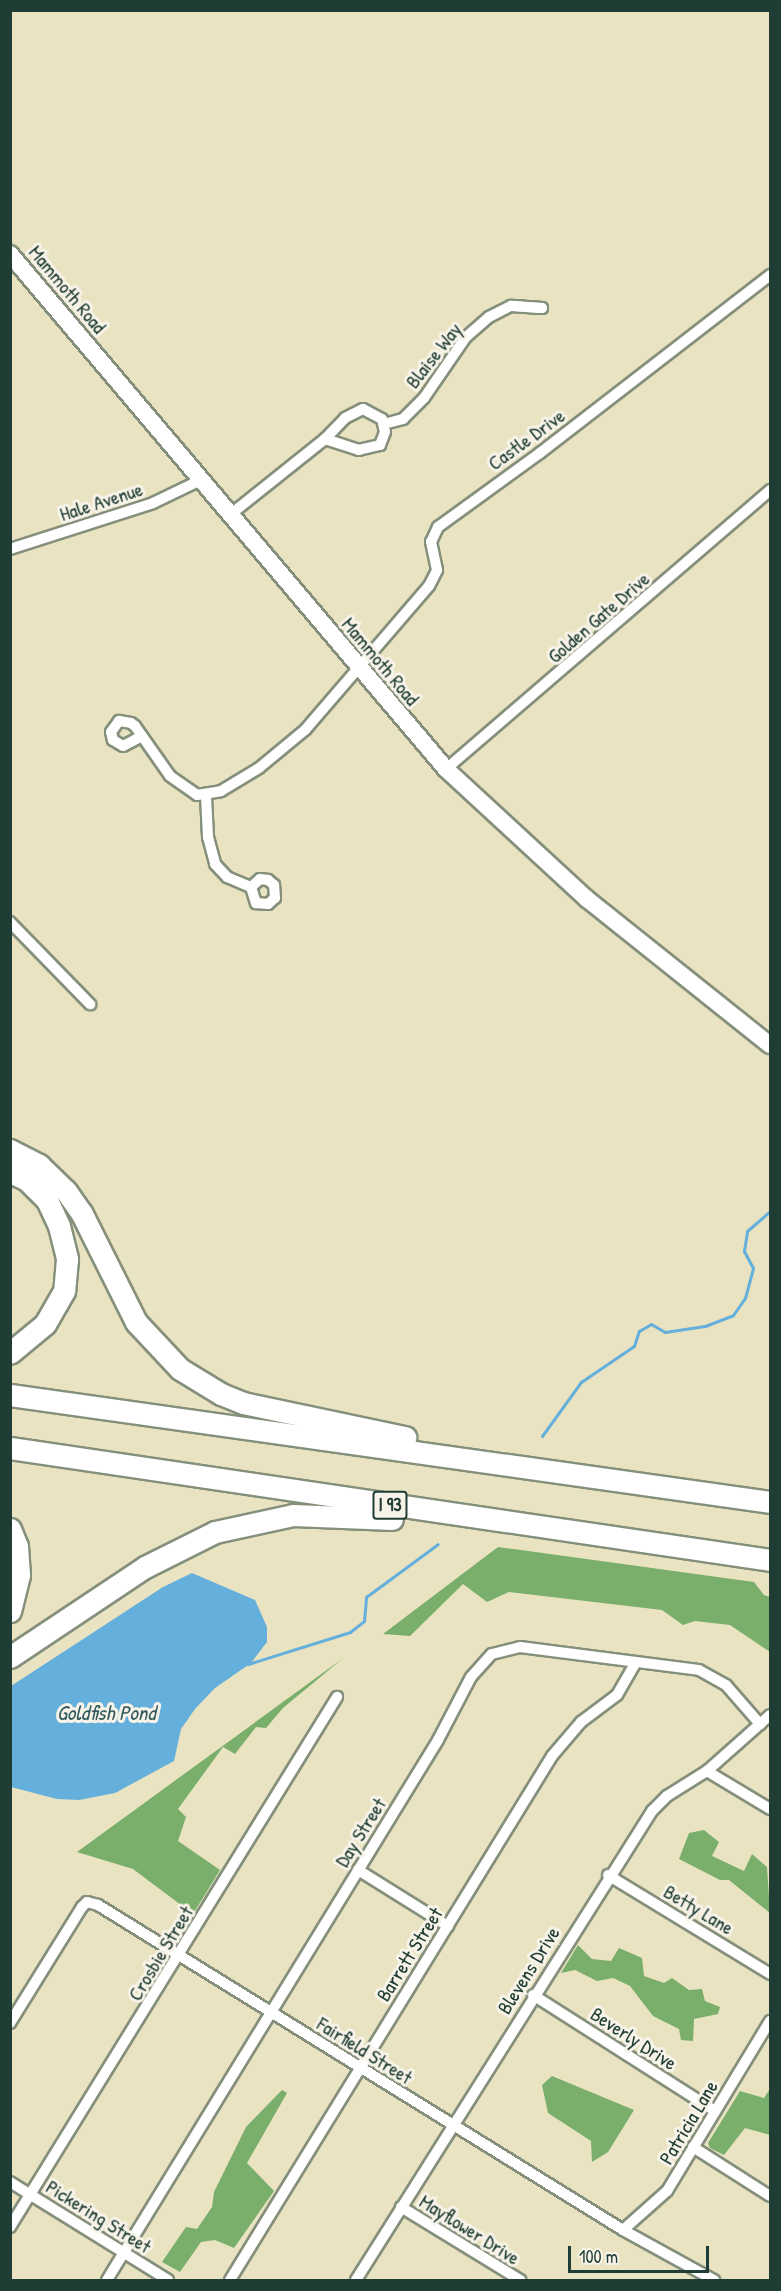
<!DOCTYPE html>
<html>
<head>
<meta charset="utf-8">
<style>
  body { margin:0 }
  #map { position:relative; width:781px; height:2291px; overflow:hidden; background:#e9e3c2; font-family:"Patrick Hand",sans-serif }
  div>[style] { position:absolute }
  .forest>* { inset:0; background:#79ae6b }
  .water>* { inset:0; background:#64afdc }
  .stream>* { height:3px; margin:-1.5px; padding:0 1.5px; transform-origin:1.5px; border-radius:1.5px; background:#64afdc }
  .roads { filter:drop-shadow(2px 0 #84907b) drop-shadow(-2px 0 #84907b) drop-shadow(0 2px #84907b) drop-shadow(0 -2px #84907b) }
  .street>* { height:10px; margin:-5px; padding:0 5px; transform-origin:5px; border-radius:5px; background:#fff }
  .secondary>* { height:16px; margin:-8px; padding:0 8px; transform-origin:8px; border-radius:8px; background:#fff }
  .highway>* { height:21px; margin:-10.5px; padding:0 10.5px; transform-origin:10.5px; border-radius:10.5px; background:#fff }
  span { translate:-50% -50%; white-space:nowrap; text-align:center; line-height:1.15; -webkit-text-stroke:6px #f7f3e8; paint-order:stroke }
  .shield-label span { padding:2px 4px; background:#f7f3e8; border:2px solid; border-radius:4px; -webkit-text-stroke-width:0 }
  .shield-label { font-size:18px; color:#1f3d34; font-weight:700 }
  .street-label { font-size:20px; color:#1f3d34 }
  .water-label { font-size:21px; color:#305a5e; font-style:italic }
  .frame { position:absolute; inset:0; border:12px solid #1f3d34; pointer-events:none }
  .scale { position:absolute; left:568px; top:2246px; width:141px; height:27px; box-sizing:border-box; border:3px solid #1f3d34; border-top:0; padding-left:8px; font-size:18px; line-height:21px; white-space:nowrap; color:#1f3d34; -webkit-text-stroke:4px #f7f3e8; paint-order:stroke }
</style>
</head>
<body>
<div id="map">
  <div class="forest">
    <i style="clip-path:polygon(498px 1547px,754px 1582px,764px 1595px,770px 1597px,770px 1652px,730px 1625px,695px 1621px,683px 1625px,662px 1610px,509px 1592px,487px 1602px,463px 1584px,410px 1636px,383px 1634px)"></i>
    <i style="clip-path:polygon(342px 1659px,283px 1708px,266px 1728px,256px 1727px,235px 1754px,223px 1747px,178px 1809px,186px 1817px,178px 1841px,220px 1870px,193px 1914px,133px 1869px,77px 1852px)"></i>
    <i style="clip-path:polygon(704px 1830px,719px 1842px,712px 1856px,744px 1871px,752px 1854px,767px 1867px,770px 1913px,729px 1880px,720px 1880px,679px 1859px,689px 1833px)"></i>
    <i style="clip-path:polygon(578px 1945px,592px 1959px,611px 1961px,619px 1948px,642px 1958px,644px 1976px,664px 1983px,672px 1978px,689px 1990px,702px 1989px,705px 2001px,720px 2007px,718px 2014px,694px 2019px,693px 2041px,681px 2040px,679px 2029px,653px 2016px,630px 1986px,613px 1978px,597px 1981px,575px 1970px,561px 1973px)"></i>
    <i style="clip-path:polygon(552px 2076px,634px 2110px,608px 2152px,592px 2162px,591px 2141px,548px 2113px,542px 2085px)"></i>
    <i style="clip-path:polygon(770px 2089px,770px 2135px,745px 2128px,724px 2155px,710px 2148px,708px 2143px,740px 2091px,764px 2098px)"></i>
    <i style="clip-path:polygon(282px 2090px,287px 2093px,247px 2163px,274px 2191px,234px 2248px,215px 2240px,201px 2242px,180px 2272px,162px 2262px,186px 2227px,197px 2229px,212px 2207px,214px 2192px,246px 2127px)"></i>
  </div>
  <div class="water">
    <i style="clip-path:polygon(192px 1573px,255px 1600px,267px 1627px,267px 1642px,251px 1663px,215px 1688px,195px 1709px,181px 1729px,174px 1761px,115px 1793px,79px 1800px,57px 1799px,11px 1787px,11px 1686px,163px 1587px)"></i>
  </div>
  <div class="stream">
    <i style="left:542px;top:1436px;width:67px;rotate:-54.2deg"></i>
    <i style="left:581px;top:1382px;width:64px;rotate:-34.2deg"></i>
    <i style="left:634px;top:1346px;width:16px;rotate:-72deg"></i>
    <i style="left:639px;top:1331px;width:14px;rotate:-30deg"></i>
    <i style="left:651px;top:1324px;width:16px;rotate:30deg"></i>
    <i style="left:665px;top:1332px;width:40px;rotate:-8.5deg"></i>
    <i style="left:705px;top:1326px;width:30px;rotate:-21deg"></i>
    <i style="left:733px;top:1315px;width:21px;rotate:-55deg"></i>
    <i style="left:745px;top:1298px;width:31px;rotate:-75deg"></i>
    <i style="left:753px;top:1268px;width:19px;rotate:-118deg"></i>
    <i style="left:744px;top:1251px;width:20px;rotate:-81deg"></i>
    <i style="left:747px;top:1231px;width:30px;rotate:-41deg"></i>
    <i style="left:248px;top:1664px;width:107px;rotate:-17.4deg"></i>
    <i style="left:350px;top:1632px;width:18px;rotate:-38deg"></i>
    <i style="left:364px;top:1621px;width:24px;rotate:-85deg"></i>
    <i style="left:366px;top:1597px;width:89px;rotate:-36.4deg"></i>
  </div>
  <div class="roads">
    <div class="street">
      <i style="left:363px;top:409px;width:21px;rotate:28deg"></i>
      <i style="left:382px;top:419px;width:13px;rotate:77deg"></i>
      <i style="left:385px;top:432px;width:14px;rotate:111deg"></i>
      <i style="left:380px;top:445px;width:22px;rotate:167deg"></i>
      <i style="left:359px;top:450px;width:36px;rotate:-162deg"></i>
      <i style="left:325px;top:439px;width:29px;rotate:-46deg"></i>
      <i style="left:345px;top:418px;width:20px;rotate:-27deg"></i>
      <i style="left:384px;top:424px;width:20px;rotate:-15deg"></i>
      <i style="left:403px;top:419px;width:30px;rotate:-45deg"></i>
      <i style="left:424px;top:398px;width:74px;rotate:-55.5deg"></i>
      <i style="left:466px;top:337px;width:30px;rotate:-41deg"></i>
      <i style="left:489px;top:317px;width:25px;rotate:-27deg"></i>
      <i style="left:511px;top:306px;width:30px;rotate:4deg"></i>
      <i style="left:541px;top:308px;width:1px"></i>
      <i style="left:542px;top:308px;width:31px;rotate:-176deg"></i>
      <i style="left:231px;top:514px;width:120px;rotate:-38.6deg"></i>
      <i style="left:10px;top:549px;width:150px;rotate:-17.8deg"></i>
      <i style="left:153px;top:503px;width:53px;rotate:-25.6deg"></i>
      <i style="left:142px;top:736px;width:21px;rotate:152deg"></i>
      <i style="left:123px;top:746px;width:12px;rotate:-149deg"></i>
      <i style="left:113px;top:740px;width:8px;rotate:-104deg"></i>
      <i style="left:111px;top:732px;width:14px;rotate:-54deg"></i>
      <i style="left:119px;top:721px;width:12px;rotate:9deg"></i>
      <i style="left:131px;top:723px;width:5px;rotate:37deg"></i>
      <i style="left:135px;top:726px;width:61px;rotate:55deg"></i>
      <i style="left:170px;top:776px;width:33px;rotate:35deg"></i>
      <i style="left:197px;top:795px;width:24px;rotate:-9deg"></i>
      <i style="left:221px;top:791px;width:44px;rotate:-31.2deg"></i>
      <i style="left:259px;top:768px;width:60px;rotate:-39.6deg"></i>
      <i style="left:305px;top:730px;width:190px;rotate:-49.3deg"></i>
      <i style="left:429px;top:586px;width:18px;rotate:-63deg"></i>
      <i style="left:437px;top:570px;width:29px;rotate:-102deg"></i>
      <i style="left:431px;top:542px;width:17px;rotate:-65deg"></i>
      <i style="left:438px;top:527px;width:126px;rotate:-36deg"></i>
      <i style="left:540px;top:453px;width:291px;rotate:-37.7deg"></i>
      <i style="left:446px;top:769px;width:428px;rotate:-40.7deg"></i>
      <i style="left:206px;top:796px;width:41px;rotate:87.2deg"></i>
      <i style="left:208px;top:837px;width:28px;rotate:75deg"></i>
      <i style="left:215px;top:864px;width:18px;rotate:47deg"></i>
      <i style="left:227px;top:877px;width:26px;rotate:23deg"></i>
      <i style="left:251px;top:887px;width:17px;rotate:73deg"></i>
      <i style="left:256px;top:903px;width:12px;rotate:5deg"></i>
      <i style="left:268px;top:904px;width:9px;rotate:-41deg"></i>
      <i style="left:275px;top:898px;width:13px;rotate:-94deg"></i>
      <i style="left:274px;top:885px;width:8px;rotate:-140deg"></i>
      <i style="left:268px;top:880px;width:8px;rotate:-173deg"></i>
      <i style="left:260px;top:879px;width:12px;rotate:138deg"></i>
      <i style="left:10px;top:922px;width:115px;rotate:45.7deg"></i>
      <i style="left:707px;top:1771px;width:74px;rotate:31.1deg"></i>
      <i style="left:358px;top:1870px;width:106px;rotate:31.9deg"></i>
      <i style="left:608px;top:1875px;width:190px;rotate:31.4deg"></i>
      <i style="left:533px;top:1995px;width:216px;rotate:32.5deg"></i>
      <i style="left:10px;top:2023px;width:137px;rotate:-58.2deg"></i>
      <i style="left:82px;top:1907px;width:7px;rotate:-45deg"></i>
      <i style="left:87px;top:1902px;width:11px;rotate:15deg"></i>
      <i style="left:98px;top:1905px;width:617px;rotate:31.76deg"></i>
      <i style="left:623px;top:2230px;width:104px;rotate:28.8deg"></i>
      <i style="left:693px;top:2147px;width:91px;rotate:32.5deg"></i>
      <i style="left:10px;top:2182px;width:186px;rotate:31.8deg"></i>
      <i style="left:401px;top:2207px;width:140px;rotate:31.5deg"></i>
      <i style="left:10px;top:2227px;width:623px;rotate:-58.33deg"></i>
      <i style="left:623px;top:2230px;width:59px;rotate:-41.6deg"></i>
      <i style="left:667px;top:2191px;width:199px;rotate:-58.8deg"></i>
      <i style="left:107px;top:2280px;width:633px;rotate:-58.49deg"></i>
      <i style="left:438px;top:1740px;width:71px;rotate:-62.4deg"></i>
      <i style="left:471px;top:1677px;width:31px;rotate:-48deg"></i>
      <i style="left:492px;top:1654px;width:29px;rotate:-14deg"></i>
      <i style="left:520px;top:1647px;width:180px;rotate:7.3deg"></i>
      <i style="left:699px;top:1670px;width:31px;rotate:29deg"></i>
      <i style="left:726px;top:1685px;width:52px;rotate:48.9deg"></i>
      <i style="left:230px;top:2280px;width:615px;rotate:-58.43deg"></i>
      <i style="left:552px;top:1756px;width:45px;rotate:-49.5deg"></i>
      <i style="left:581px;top:1722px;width:45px;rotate:-36.9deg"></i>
      <i style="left:617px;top:1695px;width:38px;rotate:-60deg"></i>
      <i style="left:356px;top:2280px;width:555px;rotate:-57.74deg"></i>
      <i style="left:652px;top:1811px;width:21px;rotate:-45deg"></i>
      <i style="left:667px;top:1796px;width:47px;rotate:-32deg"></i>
      <i style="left:707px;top:1771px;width:84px;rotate:-41.6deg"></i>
    </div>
    <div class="secondary">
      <i style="left:10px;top:254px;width:675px;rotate:49.75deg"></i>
      <i style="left:446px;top:769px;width:192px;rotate:42.7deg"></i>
      <i style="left:587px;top:899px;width:234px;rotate:38.6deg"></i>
    </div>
    <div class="highway">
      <i style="left:10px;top:1150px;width:33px;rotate:27deg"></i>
      <i style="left:39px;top:1165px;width:37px;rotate:44deg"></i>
      <i style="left:66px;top:1191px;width:28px;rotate:55deg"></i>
      <i style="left:82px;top:1214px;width:121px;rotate:63.4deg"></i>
      <i style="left:136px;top:1322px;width:64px;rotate:46.9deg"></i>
      <i style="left:180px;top:1369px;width:48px;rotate:31.4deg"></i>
      <i style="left:221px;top:1394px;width:24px;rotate:22deg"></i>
      <i style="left:243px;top:1403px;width:166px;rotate:11.9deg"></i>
      <i style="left:10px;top:1172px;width:19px;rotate:25deg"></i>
      <i style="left:27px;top:1180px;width:28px;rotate:45deg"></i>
      <i style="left:47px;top:1200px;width:29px;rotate:65deg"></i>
      <i style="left:59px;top:1226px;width:34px;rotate:76deg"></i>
      <i style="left:67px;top:1259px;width:32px;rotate:95deg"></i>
      <i style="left:64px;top:1291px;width:38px;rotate:120deg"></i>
      <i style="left:45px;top:1324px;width:45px;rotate:140.4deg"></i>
      <i style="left:10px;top:1395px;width:767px;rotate:8.01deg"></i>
      <i style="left:10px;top:1448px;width:768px;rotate:8.38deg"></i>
      <i style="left:10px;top:1529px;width:18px;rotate:68deg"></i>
      <i style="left:17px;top:1546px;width:29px;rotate:86deg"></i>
      <i style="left:19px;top:1575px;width:37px;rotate:104deg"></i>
      <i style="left:10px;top:1657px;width:162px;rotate:-33.7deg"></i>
      <i style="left:145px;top:1567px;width:78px;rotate:-26.6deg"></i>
      <i style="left:215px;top:1532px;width:80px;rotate:-12.3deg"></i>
      <i style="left:293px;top:1515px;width:99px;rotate:2.3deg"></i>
    </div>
  </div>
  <div class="shield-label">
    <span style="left:390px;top:1505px">I 93</span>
  </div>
  <div class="street-label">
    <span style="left:68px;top:289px;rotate:50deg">Mammoth Road</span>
    <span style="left:433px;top:355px;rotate:-52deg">Blaise Way</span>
    <span style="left:526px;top:439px;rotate:-36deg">Castle Drive</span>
    <span style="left:101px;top:501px;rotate:-18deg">Hale Avenue</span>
    <span style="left:598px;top:617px;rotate:-41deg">Golden Gate Drive</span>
    <span style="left:381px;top:661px;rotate:50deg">Mammoth Road</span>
    <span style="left:360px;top:1832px;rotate:-58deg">Day Street</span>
    <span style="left:699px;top:1909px;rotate:31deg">Betty Lane</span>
    <span style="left:160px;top:1953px;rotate:-59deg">Crosbie Street</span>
    <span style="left:409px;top:1954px;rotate:-58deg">Barrett Street</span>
    <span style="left:528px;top:1970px;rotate:-58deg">Blevens Drive</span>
    <span style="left:634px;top:2038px;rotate:33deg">Beverly Drive</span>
    <span style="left:365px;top:2050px;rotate:32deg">Fairfield Street</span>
    <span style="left:688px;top:2122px;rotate:-59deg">Patricia Lane</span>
    <span style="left:99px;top:2216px;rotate:32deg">Pickering Street</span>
    <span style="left:470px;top:2229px;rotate:32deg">Mayflower Drive</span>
  </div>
  <div class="water-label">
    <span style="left:106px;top:1713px">Goldfish Pond</span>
  </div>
  <div class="frame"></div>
  <div class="scale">100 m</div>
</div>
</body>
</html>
